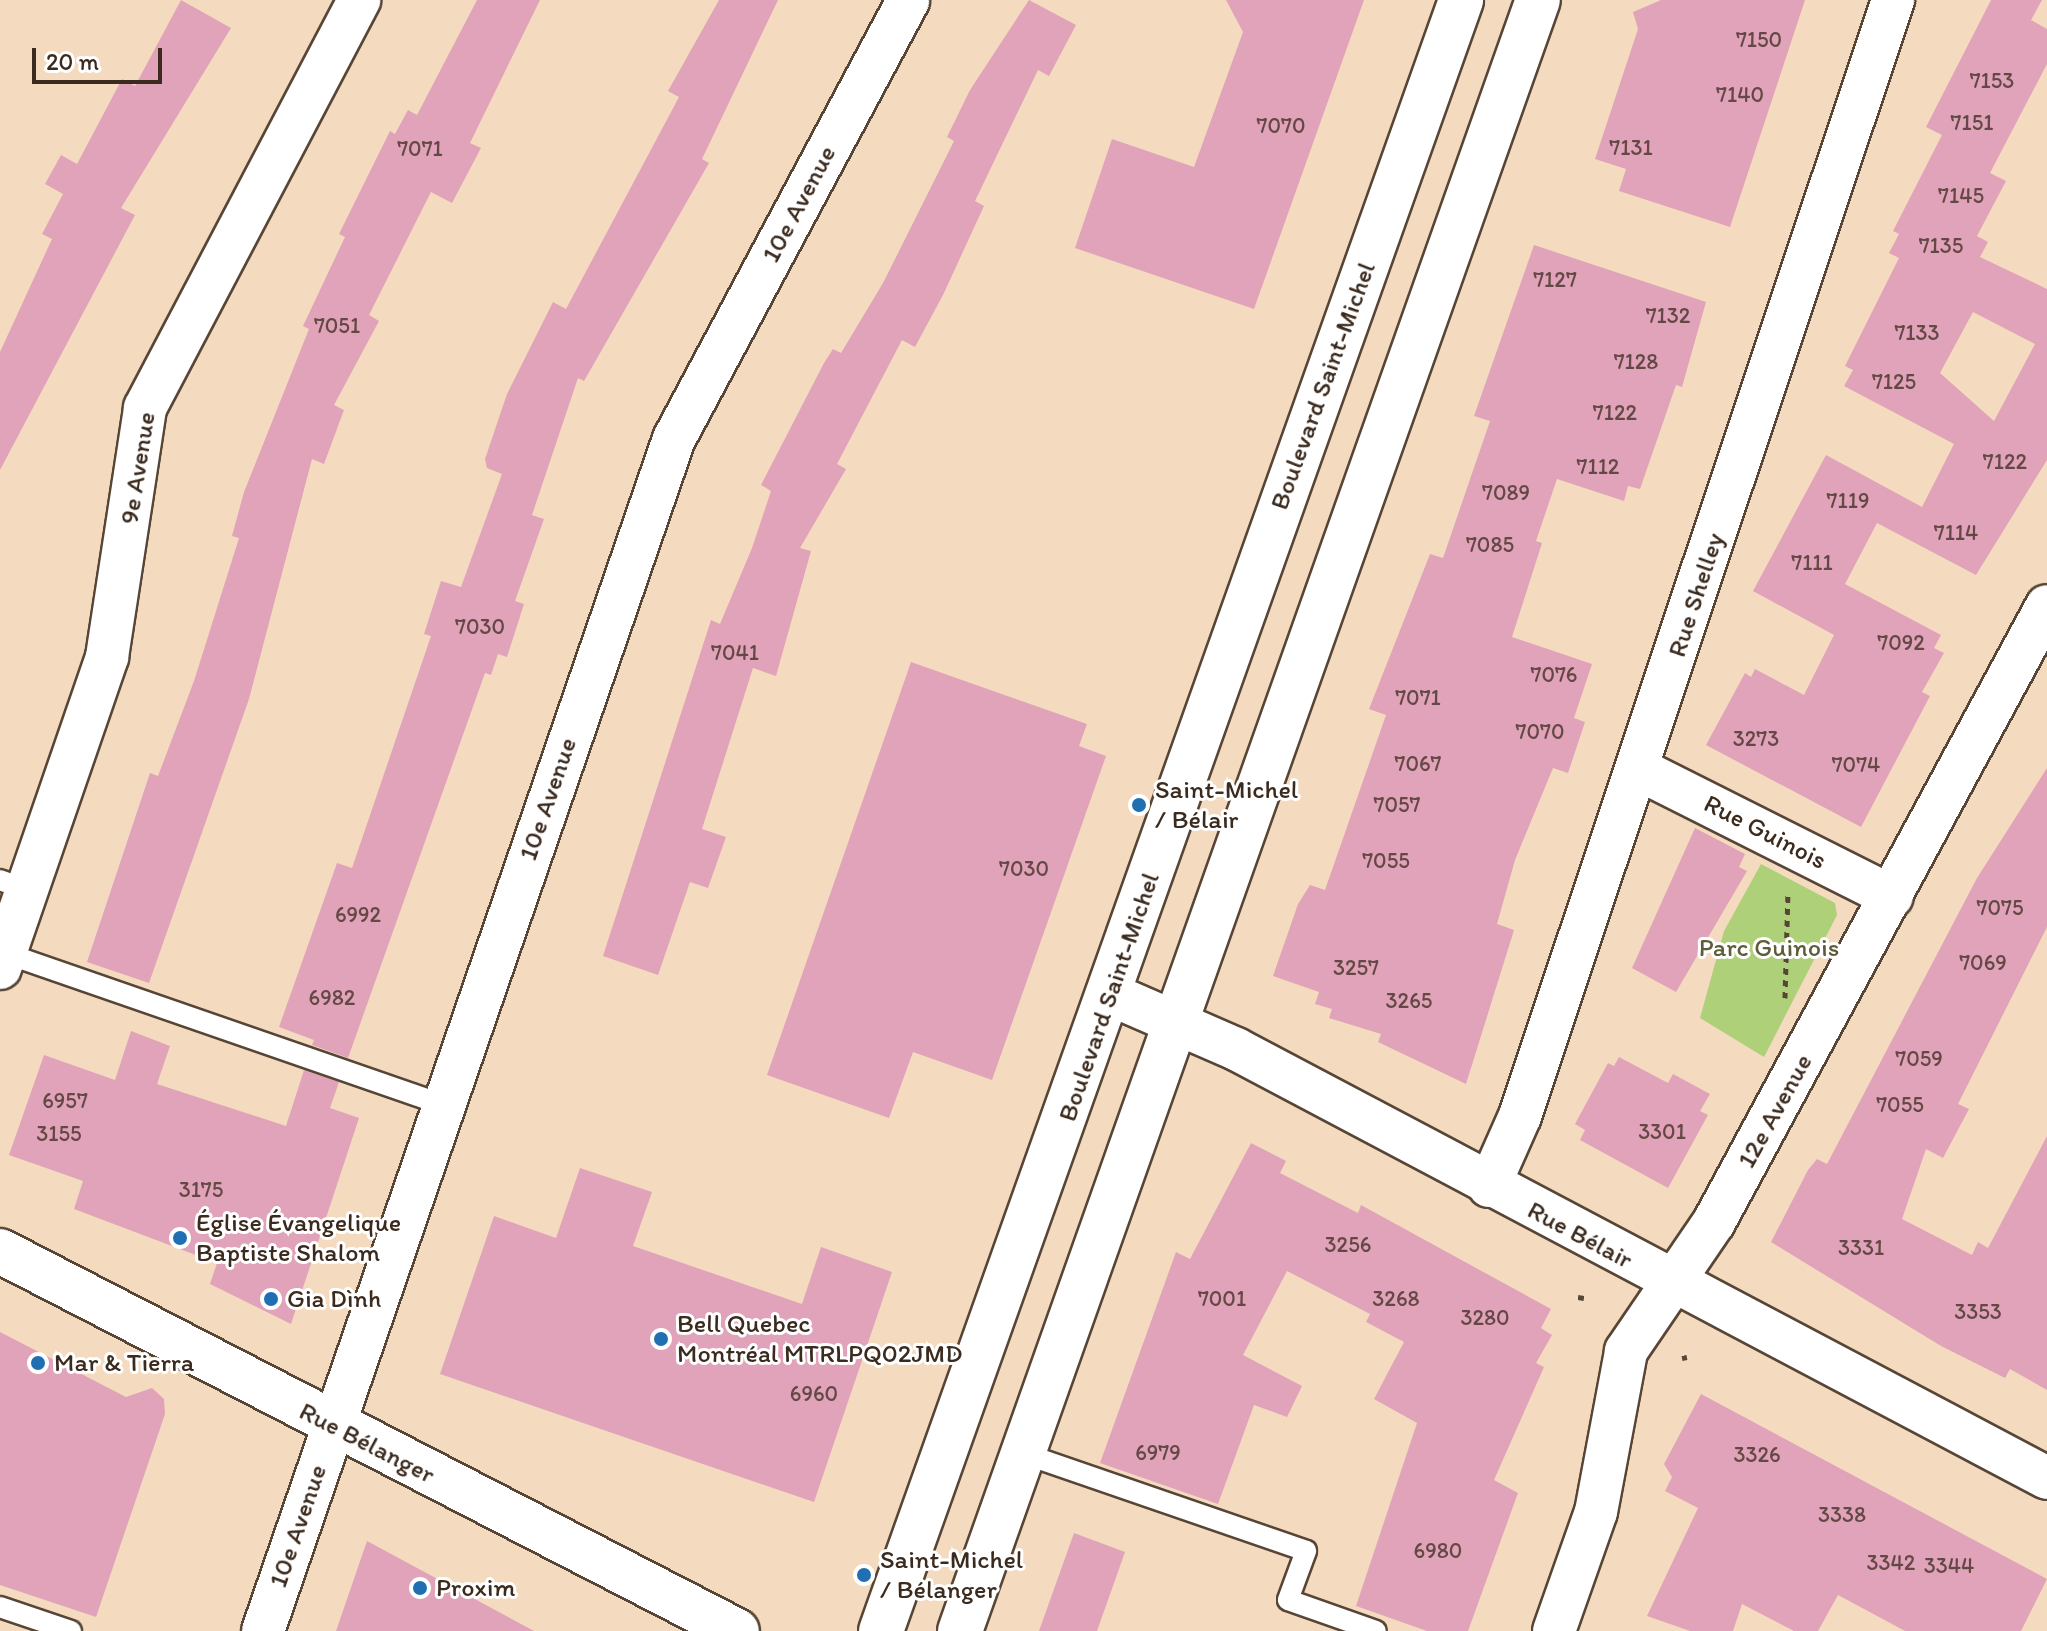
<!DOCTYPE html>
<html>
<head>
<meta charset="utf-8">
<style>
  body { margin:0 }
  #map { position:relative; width:2047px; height:1631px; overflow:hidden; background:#f4dbbf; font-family:Itim,sans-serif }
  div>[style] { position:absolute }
  .green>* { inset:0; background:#aed079 }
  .building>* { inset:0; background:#e0a3b9 }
  .path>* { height:5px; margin-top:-2.5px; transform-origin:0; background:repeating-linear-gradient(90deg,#574536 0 6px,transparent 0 12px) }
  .roads { filter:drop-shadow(2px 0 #574536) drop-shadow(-2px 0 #574536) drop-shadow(0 2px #574536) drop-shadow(0 -2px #574536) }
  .service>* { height:20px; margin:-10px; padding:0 10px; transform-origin:10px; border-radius:10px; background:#fff }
  .minor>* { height:42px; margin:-21px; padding:0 21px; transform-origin:21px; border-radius:21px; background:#fff }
  .tertiary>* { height:44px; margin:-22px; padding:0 22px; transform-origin:22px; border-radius:22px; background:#fff }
  .secondary>* { height:44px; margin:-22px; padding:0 22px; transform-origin:22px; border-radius:22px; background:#fff }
  .dots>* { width:22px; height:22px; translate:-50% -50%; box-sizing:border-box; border:4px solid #fff; border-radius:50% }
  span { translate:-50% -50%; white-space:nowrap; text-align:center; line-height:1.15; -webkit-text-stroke:6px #fff; paint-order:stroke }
  .number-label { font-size:22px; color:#644845 }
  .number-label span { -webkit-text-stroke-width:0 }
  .street-label { font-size:26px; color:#3b2a1e }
  .poi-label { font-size:26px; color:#3b2a1e }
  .left { translate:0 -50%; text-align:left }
  .park-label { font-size:26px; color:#5e5c39 }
  .scale { position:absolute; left:32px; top:48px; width:130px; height:36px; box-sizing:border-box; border:4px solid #3b2a1e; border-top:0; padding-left:10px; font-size:24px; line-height:28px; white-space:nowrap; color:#3b2a1e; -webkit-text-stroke:6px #fff; paint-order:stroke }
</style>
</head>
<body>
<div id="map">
  <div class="green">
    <i style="clip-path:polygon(1761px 864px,1835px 903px,1837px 915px,1764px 1057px,1700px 1018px,1724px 931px)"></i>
  </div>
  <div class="building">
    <i style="clip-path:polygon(181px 0,231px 28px,121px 208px,135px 215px,0 470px,0 352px,52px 239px,42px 234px,63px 194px,45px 184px,61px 155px,77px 164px,122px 79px,135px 86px)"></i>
    <i style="clip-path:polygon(477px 0,540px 0,470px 143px,481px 148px,452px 203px,431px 192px,369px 315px,379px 321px,334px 405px,344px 410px,324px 464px,312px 459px,249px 699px,149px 983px,87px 962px,150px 773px,158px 776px,194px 681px,239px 538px,232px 536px,244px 492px,309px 329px,303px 326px,345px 237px,339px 234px,390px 131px,395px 134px,408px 110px,417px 115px)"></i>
    <i style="clip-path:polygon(719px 0,778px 0,702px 159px,709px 163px,584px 381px,578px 378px,532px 515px,544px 519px,515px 601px,524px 604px,507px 657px,498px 654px,491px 675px,485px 673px,348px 1058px,312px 1045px,314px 1040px,279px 1027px,337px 863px,352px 868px,431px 636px,424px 634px,441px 581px,461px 587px,502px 474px,487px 468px,485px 459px,507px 394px,553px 302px,566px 309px,679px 97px,668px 91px)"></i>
    <i style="clip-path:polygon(1029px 0,1076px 25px,1049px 76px,1038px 70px,975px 201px,984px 206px,943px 295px,915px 347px,902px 340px,837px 464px,846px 469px,800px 548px,811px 551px,776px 676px,753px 668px,702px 829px,726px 837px,708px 888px,690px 882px,658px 975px,603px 956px,711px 620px,720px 624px,752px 548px,771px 491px,761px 485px,824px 363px,833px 349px,841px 353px,883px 283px,954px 141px,947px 137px,970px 90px)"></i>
    <i style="clip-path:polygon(1226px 0,1364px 0,1254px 309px,1075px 248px,1112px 139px,1194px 167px,1243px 32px)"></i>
    <i style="clip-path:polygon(1661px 0,1805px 0,1730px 227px,1619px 191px,1626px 169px,1595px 159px,1638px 29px,1633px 12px)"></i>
    <i style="clip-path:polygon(evenodd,1991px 0,2042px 0,2031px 20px,2047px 29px,2047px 64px,1990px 173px,2006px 181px,1977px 236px,1988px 242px,1980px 257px,2047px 289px,2047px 460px,1976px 575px,1877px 523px,1845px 584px,1941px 635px,1934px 648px,1944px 653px,1922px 692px,1930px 696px,1861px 827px,1706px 745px,1745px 673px,1751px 677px,1755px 669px,1804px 695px,1834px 635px,1753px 591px,1826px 455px,1922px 507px,1954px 444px,1844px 386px,1853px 370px,1845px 366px,1899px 258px,1889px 253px,1899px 234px,1893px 231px,1942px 135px,1926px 127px,1991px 0,1973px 312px,2035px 344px,1994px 421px,1940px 373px,1973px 312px)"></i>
    <i style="clip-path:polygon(1534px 245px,1706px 302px,1682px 387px,1676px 385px,1640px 489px,1628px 486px,1624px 501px,1557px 479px,1536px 541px,1542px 543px,1512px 637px,1592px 664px,1574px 718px,1585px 722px,1568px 773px,1553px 768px,1515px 860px,1497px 924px,1514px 930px,1466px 1084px,1378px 1042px,1381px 1034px,1329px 1018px,1332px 1009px,1315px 1004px,1319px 992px,1273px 976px,1298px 904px,1310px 885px,1325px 890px,1386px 715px,1369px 709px,1430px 554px,1443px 558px,1490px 421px,1474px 416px)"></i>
    <i style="clip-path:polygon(911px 662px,1087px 724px,1079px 746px,1106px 756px,992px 1080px,913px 1052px,889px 1118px,767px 1075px)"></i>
    <i style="clip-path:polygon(2047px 768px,2047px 927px,1958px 1104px,1969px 1109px,1943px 1158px,1926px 1149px,1902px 1219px,1972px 1255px,1978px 1242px,1988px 1248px,2047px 1136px,2047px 1390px,2010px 1369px,2005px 1378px,1941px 1346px,1771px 1242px,1808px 1170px,1817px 1159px,1827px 1164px,1977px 878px)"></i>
    <i style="clip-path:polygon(1695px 828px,1745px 854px,1739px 867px,1747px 871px,1676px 992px,1632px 968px)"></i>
    <i style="clip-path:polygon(131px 1031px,170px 1046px,157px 1084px,286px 1126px,304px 1070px,339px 1082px,330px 1108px,359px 1118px,291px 1324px,210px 1284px,217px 1263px,74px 1209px,83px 1181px,9px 1155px,44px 1055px,115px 1080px)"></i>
    <i style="clip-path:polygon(1619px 1057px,1668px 1083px,1673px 1074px,1710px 1094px,1700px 1111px,1708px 1115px,1668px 1188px,1580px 1140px,1585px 1130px,1575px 1124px,1608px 1063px,1614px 1066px)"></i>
    <i style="clip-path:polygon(1251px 1143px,1286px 1161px,1280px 1173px,1358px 1213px,1361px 1205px,1551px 1309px,1541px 1328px,1552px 1335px,1536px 1363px,1544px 1367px,1494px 1480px,1518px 1493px,1468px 1631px,1427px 1631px,1356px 1606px,1417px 1423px,1374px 1399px,1404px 1342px,1366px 1322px,1370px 1314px,1287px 1271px,1243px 1355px,1302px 1386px,1287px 1417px,1254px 1405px,1218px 1504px,1100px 1463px,1176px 1252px,1190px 1259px)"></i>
    <i style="clip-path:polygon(580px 1168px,652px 1192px,633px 1246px,802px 1304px,821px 1247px,892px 1272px,814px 1502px,440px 1374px,494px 1216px,556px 1238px)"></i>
    <i style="clip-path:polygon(0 1332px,126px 1397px,152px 1388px,164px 1399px,165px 1414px,96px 1617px,0 1585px)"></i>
    <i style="clip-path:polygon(1701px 1394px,2047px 1579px,2021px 1631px,1905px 1631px,1838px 1595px,1818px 1631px,1794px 1631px,1742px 1604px,1733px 1631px,1690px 1631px,1647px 1616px,1698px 1508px,1665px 1491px,1672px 1477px,1664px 1464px)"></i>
    <i style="clip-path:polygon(1074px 1533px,1125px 1552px,1097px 1631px,1039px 1631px)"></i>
    <i style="clip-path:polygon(367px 1541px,534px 1631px,336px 1631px)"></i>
  </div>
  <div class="path">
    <i style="left:1785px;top:998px;width:106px;rotate:-88.4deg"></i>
    <i style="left:1578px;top:1297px;width:6px;rotate:9deg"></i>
    <i style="left:1684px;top:1355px;width:5px;rotate:79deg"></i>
  </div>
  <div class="roads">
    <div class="service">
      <i style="left:0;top:880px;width:30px;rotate:20deg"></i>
      <i style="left:5px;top:953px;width:462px;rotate:19.1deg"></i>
      <i style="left:1025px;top:1454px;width:297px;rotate:19deg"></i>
      <i style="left:1306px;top:1551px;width:52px;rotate:110.2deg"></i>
      <i style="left:1288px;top:1600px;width:93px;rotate:19.4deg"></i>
      <i style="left:0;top:1607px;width:75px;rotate:18.7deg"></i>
    </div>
    <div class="minor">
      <i style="left:1638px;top:769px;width:284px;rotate:26.7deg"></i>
      <i style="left:0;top:968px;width:329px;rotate:-71deg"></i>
      <i style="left:107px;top:657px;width:252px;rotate:-81.3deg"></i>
      <i style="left:145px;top:408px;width:461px;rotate:-62.3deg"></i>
      <i style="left:1112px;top:995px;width:135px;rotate:23.5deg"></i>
      <i style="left:1236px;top:1049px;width:917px;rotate:27.88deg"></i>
      <i style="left:1489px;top:1186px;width:77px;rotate:-66.1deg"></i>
      <i style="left:1520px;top:1116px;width:1177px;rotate:-71.52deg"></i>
      <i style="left:263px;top:1631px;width:1261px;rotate:-70.98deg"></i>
      <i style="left:674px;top:439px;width:497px;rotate:-61.9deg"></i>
      <i style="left:1554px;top:1631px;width:126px;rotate:-70.6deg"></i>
      <i style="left:1596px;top:1512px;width:164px;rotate:-79.4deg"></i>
      <i style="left:1626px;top:1351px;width:156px;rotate:-55.7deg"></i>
      <i style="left:1714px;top:1222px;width:700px;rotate:-61.61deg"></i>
    </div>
    <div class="tertiary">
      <i style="left:0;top:1251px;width:829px;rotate:27.28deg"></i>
    </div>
    <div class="secondary">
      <i style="left:881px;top:1631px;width:1731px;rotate:-70.42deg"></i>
      <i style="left:960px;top:1631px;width:1730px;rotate:-70.49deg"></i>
    </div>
  </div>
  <div class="dots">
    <i style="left:1139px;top:805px;background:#1f6fb2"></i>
    <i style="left:180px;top:1238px;background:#1f6fb2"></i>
    <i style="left:271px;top:1299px;background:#1f6fb2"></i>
    <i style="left:661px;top:1339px;background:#1f6fb2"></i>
    <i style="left:38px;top:1363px;background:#1f6fb2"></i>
    <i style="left:864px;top:1575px;background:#1f6fb2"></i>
    <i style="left:420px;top:1588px;background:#1f6fb2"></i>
  </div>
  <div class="number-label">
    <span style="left:1759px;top:40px">7150</span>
    <span style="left:1992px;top:81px">7153</span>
    <span style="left:1740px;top:95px">7140</span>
    <span style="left:1972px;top:123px">7151</span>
    <span style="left:1281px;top:126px">7070</span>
    <span style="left:1631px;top:148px">7131</span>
    <span style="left:420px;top:149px">7071</span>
    <span style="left:1961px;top:196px">7145</span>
    <span style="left:1941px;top:246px">7135</span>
    <span style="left:1555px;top:280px">7127</span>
    <span style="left:1668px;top:316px">7132</span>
    <span style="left:337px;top:326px">7051</span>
    <span style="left:1917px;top:333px">7133</span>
    <span style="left:1636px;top:362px">7128</span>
    <span style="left:1894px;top:382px">7125</span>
    <span style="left:1615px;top:413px">7122</span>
    <span style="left:2005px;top:462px">7122</span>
    <span style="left:1598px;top:467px">7112</span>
    <span style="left:1506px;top:493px">7089</span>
    <span style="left:1848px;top:501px">7119</span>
    <span style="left:1956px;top:533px">7114</span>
    <span style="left:1490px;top:545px">7085</span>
    <span style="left:1812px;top:563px">7111</span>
    <span style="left:480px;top:627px">7030</span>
    <span style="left:1901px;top:643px">7092</span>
    <span style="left:735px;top:653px">7041</span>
    <span style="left:1554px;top:675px">7076</span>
    <span style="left:1418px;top:698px">7071</span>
    <span style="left:1540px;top:732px">7070</span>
    <span style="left:1756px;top:739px">3273</span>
    <span style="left:1418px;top:764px">7067</span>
    <span style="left:1856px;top:765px">7074</span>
    <span style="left:1397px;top:805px">7057</span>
    <span style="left:1386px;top:861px">7055</span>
    <span style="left:1024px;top:869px">7030</span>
    <span style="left:2000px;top:908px">7075</span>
    <span style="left:358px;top:915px">6992</span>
    <span style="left:1983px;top:963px">7069</span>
    <span style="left:1356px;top:968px">3257</span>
    <span style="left:332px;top:998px">6982</span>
    <span style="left:1409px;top:1001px">3265</span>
    <span style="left:1919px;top:1059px">7059</span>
    <span style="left:65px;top:1101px">6957</span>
    <span style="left:1900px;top:1105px">7055</span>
    <span style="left:1662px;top:1132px">3301</span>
    <span style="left:59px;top:1134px">3155</span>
    <span style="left:201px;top:1190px">3175</span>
    <span style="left:1348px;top:1245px">3256</span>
    <span style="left:1861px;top:1248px">3331</span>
    <span style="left:1222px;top:1299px">7001</span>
    <span style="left:1396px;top:1299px">3268</span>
    <span style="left:1978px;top:1312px">3353</span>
    <span style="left:1485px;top:1318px">3280</span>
    <span style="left:814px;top:1394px">6960</span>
    <span style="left:1158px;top:1453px">6979</span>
    <span style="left:1757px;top:1455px">3326</span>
    <span style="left:1842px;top:1515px">3338</span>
    <span style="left:1438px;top:1551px">6980</span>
    <span style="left:1891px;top:1563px">3342</span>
    <span style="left:1949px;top:1566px">3344</span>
  </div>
  <div class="street-label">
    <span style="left:799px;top:204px;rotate:-62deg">10e Avenue</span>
    <span style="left:1323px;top:386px;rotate:-70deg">Boulevard Saint-Michel</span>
    <span style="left:138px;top:468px;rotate:-81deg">9e Avenue</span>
    <span style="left:1696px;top:595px;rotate:-72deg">Rue Shelley</span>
    <span style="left:548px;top:799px;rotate:-71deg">10e Avenue</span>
    <span style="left:1765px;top:832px;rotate:27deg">Rue Guinois</span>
    <span style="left:1109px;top:997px;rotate:-71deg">Boulevard Saint-Michel</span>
    <span style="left:1775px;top:1111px;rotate:-61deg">12e Avenue</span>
    <span style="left:1580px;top:1235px;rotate:28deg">Rue Bélair</span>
    <span style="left:367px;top:1443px;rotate:27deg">Rue Bélanger</span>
    <span style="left:298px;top:1526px;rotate:-71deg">10e Avenue</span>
  </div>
  <div class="poi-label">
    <span class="left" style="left:1155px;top:805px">Saint-Michel<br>/ Bélair</span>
    <span class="left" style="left:196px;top:1238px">Église Évangelique<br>Baptiste Shalom</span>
    <span class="left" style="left:287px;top:1299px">Gia Dình</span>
    <span class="left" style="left:677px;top:1339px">Bell Quebec<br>Montréal MTRLPQ02JMD</span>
    <span class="left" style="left:54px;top:1363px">Mar &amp; Tierra</span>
    <span class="left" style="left:880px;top:1575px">Saint-Michel<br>/ Bélanger</span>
    <span class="left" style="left:436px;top:1588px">Proxim</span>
  </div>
  <div class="park-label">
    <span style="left:1769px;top:948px">Parc Guinois</span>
  </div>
  <div class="scale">20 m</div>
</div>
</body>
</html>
